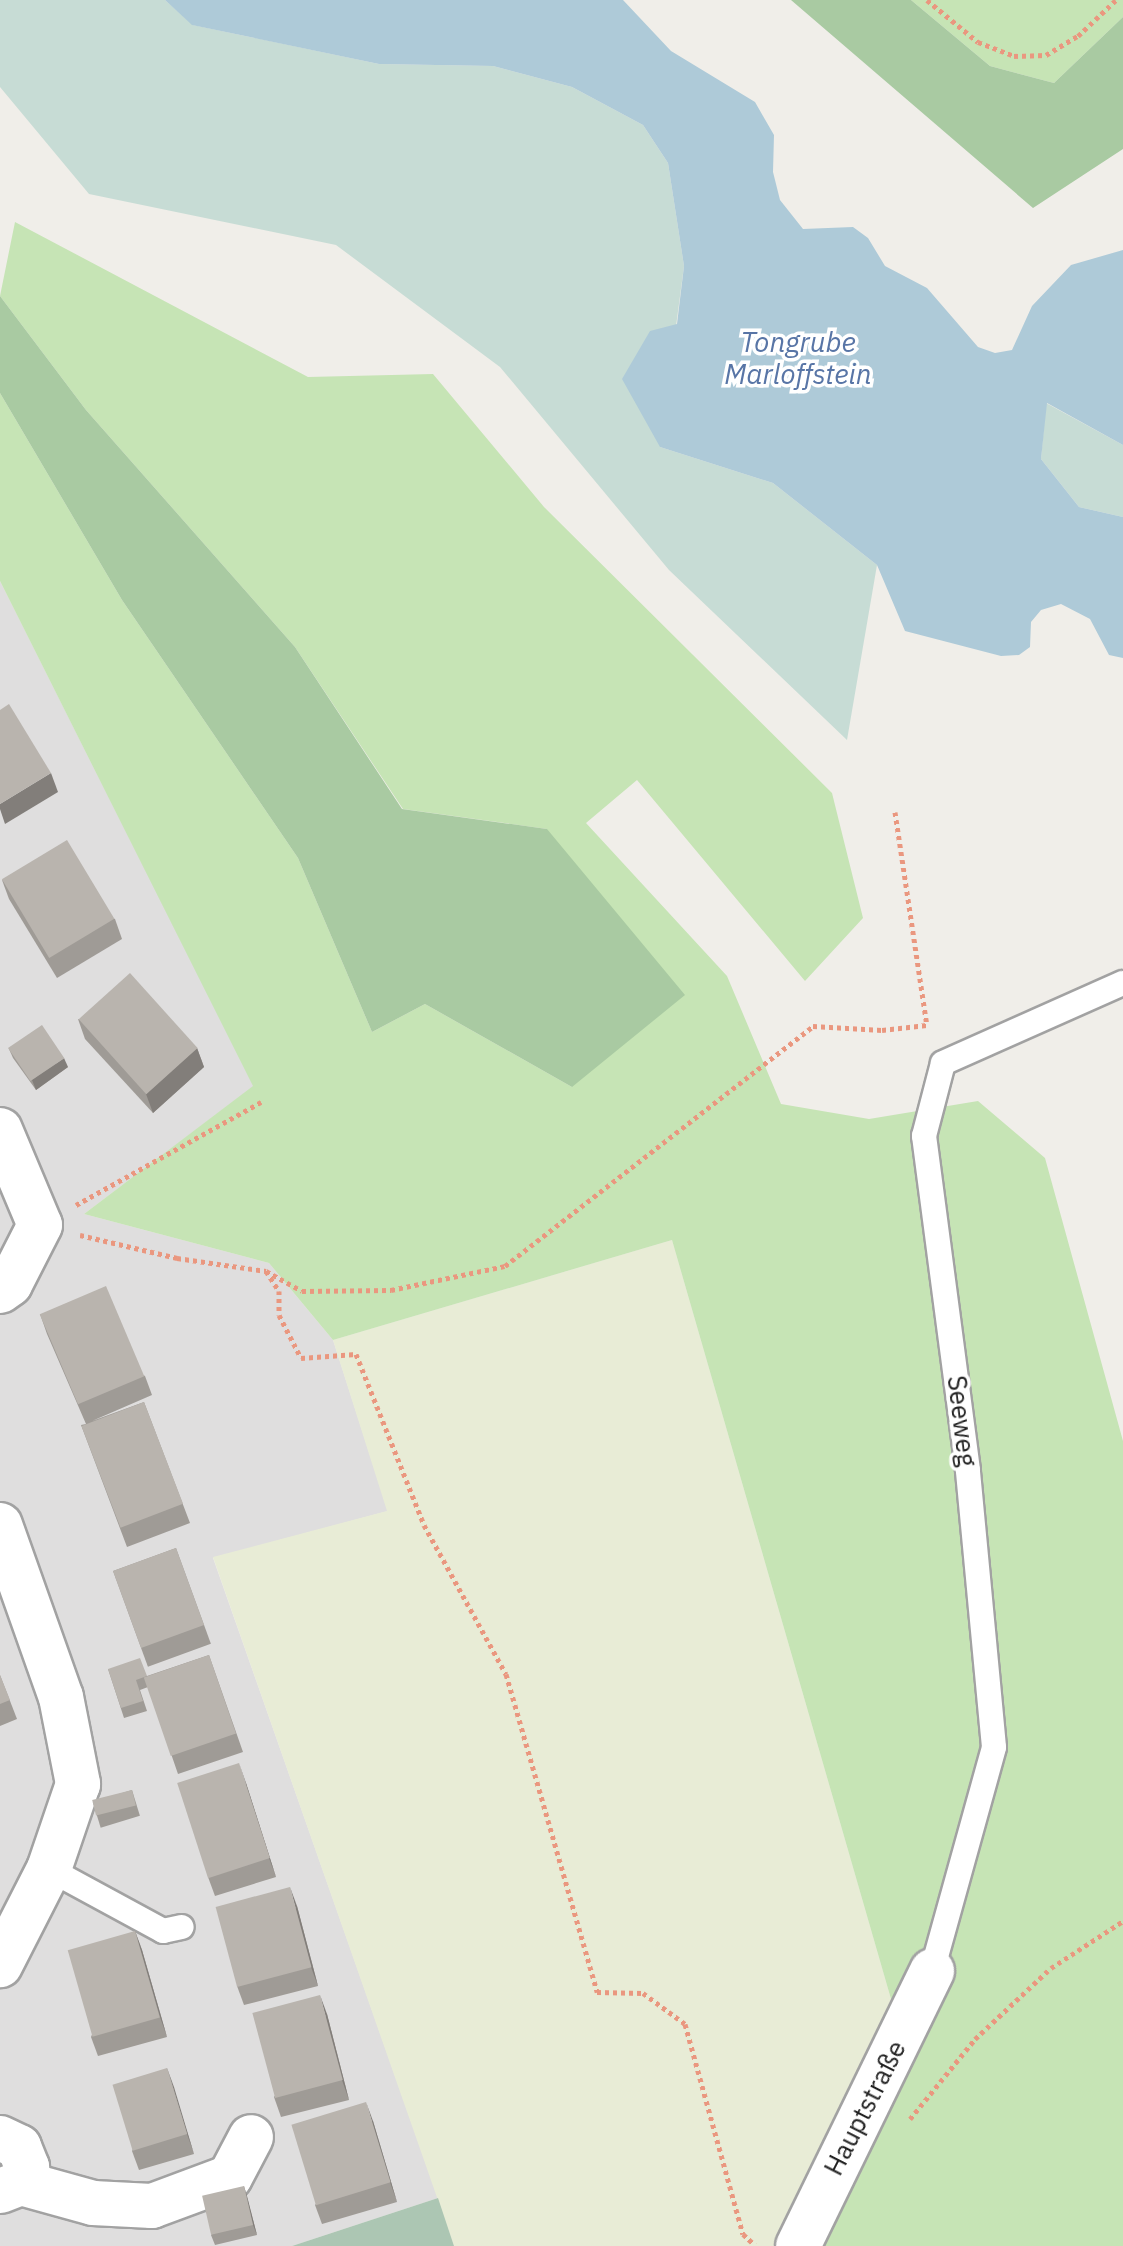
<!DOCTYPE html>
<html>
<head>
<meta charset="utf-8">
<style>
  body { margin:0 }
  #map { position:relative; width:1123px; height:2246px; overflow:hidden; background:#f0eee9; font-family:"IBM Plex Sans",sans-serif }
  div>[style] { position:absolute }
  .residential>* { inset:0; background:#dfdede }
  .farmland>* { inset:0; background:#e8ecd6 }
  .grass>* { inset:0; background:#c6e4b5 }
  .forest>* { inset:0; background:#a9caa2 }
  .wetland>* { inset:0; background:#c7dcd5 }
  .cemetery>* { inset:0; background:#acc6b3 }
  .water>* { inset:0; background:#aecad8 }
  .path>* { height:5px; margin-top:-2.5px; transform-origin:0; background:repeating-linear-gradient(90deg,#ea977f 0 4px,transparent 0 8px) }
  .roads { filter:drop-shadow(2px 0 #a2a2a2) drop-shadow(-2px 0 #a2a2a2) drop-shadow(0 2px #a2a2a2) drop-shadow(0 -2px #a2a2a2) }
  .service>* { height:24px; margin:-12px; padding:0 12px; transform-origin:12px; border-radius:12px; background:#fff }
  .minor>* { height:44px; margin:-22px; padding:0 22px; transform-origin:22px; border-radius:22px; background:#fff }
  .wall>* { inset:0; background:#9f9b96; transform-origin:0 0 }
  .shaded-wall>* { inset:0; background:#827e7a }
  .building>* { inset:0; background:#b9b4ae; transform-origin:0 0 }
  span { translate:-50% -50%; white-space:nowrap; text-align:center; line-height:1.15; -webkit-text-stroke:7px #fff; paint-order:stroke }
  .street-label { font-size:26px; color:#212121 }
  .water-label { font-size:28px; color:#5875a6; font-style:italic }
</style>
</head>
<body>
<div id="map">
  <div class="residential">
    <i style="clip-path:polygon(0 581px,254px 1086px,84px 1214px,269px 1263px,333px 1340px,388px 1511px,213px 1558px,438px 2198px,292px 2246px,0 2246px)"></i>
  </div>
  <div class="farmland">
    <i style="clip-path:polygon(672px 1240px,906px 2051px,808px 2246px,454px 2246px,213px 1557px,387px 1511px,333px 1340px)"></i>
  </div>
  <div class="grass">
    <i style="clip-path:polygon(911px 0,1123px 0,1123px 17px,1054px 83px,990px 66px)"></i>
    <i style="clip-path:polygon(15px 222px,308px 377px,433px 374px,544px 507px,832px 793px,863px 918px,805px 981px,637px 780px,586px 823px,727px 976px,781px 1104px,869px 1119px,978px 1101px,1045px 1158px,1123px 1441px,1123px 2246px,808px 2246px,906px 2051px,672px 1240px,333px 1340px,269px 1263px,84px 1214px,253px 1086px,0 581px,0 393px,122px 600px,298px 858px,372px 1032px,425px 1004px,572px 1087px,547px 829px,403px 809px,295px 647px,86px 410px,0 296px)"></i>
  </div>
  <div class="forest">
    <i style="clip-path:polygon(791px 0,911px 0,990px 66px,1054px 83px,1123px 17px,1123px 149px,1033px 208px)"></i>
    <i style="clip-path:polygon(0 296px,86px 410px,295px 647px,402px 809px,547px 829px,685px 995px,572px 1087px,425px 1004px,372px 1032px,298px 858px,122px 600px,0 393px)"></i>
  </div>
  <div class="wetland">
    <i style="clip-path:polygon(0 0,165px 0,193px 25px,379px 64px,493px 66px,572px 87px,643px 125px,668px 163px,684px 266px,660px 447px,773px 483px,877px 565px,847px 740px,669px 570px,500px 367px,336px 245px,89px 194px,0 87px)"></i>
    <i style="clip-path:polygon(1046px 403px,1123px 445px,1123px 517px,1079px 507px,1041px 459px)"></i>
  </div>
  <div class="cemetery">
    <i style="clip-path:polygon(438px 2198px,454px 2246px,292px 2246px)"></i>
  </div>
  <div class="water">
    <i style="clip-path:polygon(165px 0,623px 0,671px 51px,755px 102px,774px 135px,773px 172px,780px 200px,803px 229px,853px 227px,868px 238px,885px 266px,927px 288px,978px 347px,995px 353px,1012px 350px,1032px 306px,1071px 265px,1123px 250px,1123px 445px,1047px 403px,1041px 459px,1079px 507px,1123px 517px,1123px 658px,1109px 655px,1090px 619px,1061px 604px,1041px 610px,1031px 622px,1030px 647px,1019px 655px,1001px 656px,905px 631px,877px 565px,773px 483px,660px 447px,622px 379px,650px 331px,677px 324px,684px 266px,668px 163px,643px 125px,572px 87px,493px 66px,379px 64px,192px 25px)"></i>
  </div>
  <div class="path">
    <i style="left:927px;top:0;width:66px;rotate:39.5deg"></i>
    <i style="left:978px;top:42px;width:39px;rotate:21deg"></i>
    <i style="left:1014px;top:56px;width:32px;rotate:-2deg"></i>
    <i style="left:1046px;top:55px;width:37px;rotate:-31deg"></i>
    <i style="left:1078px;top:36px;width:52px;rotate:-43.5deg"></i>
    <i style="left:895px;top:812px;width:215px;rotate:81.5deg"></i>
    <i style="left:76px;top:1205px;width:212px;rotate:-29.1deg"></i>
    <i style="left:80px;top:1235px;width:100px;rotate:13.3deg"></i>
    <i style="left:177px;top:1258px;width:90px;rotate:8.3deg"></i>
    <i style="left:266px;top:1271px;width:41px;rotate:29.1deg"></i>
    <i style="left:302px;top:1291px;width:89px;rotate:-0.6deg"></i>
    <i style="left:391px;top:1290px;width:116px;rotate:-11.9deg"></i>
    <i style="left:505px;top:1266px;width:390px;rotate:-37.9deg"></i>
    <i style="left:813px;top:1026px;width:69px;rotate:3.3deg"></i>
    <i style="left:882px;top:1030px;width:45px;rotate:-6.3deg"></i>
    <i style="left:266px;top:1271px;width:24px;rotate:57deg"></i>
    <i style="left:279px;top:1291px;width:24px;rotate:90deg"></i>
    <i style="left:279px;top:1315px;width:48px;rotate:62.9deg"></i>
    <i style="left:301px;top:1358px;width:55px;rotate:-4.2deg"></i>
    <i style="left:356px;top:1354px;width:184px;rotate:68.3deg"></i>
    <i style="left:424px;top:1525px;width:170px;rotate:61.2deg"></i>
    <i style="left:506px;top:1674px;width:331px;rotate:74deg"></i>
    <i style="left:597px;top:1992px;width:46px;rotate:1.2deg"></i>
    <i style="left:643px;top:1993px;width:52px;rotate:36.4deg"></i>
    <i style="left:685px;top:2024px;width:218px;rotate:74.6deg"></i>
    <i style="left:743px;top:2234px;width:16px;rotate:43deg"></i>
    <i style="left:910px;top:2119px;width:103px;rotate:-50.9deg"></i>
    <i style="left:975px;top:2039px;width:104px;rotate:-43.1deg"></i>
    <i style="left:1051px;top:1968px;width:86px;rotate:-33.1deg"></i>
  </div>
  <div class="roads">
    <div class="service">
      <i style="left:49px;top:1869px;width:130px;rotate:28.5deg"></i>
      <i style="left:163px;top:1931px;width:19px;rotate:-12deg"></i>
      <i style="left:932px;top:1971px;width:232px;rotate:-74.5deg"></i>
      <i style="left:994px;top:1747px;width:278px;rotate:-95.4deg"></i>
      <i style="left:968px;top:1470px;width:337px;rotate:-97.5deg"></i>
      <i style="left:924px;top:1136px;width:75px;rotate:-75.4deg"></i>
      <i style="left:943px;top:1063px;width:197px;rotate:-24deg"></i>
    </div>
    <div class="minor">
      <i style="left:0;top:1130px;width:103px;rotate:67.2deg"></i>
      <i style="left:40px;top:1225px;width:66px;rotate:117deg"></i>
      <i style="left:10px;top:1284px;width:12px;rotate:145deg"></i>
      <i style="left:0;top:1525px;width:182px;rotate:70.5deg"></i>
      <i style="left:61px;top:1697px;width:89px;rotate:78.9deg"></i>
      <i style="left:78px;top:1784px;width:90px;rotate:108.8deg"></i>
      <i style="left:49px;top:1869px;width:108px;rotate:117deg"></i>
      <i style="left:0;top:2138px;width:21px;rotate:25deg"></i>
      <i style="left:19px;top:2147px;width:22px;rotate:68deg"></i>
      <i style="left:27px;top:2167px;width:17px;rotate:111deg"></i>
      <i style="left:21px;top:2183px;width:22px;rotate:159deg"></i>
      <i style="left:21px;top:2183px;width:75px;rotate:15.5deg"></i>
      <i style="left:93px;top:2203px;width:59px;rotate:2.9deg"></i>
      <i style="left:152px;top:2206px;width:83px;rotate:-20.4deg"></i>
      <i style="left:230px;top:2177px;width:45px;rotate:-62.3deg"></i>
      <i style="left:798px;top:2246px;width:306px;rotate:-64deg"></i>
    </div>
  </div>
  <div class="wall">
    <i style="clip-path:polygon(2px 880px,115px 919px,122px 939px,57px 978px,9px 899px)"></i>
    <i style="clip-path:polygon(78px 1019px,197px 1048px,204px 1067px,153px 1113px,85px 1039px)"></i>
    <i style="clip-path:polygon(9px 1049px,68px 1067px,36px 1090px,13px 1058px)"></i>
    <i style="clip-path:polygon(40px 1314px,145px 1376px,152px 1395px,92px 1421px,144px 1402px,190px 1523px,127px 1547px,81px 1425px,86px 1424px,47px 1334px)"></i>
    <i style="left:176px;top:1548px;width:102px;height:67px;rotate:70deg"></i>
    <i style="clip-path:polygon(209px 1655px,243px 1752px,178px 1774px,148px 1687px,140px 1690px,147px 1711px,124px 1718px,108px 1669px,147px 1676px)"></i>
    <i style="clip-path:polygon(0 1675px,17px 1719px,0 1726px)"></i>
    <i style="clip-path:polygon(246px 1783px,276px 1877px,215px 1896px,208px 1877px)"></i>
    <i style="left:132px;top:1790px;width:27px;height:41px;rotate:73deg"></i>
    <i style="clip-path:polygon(297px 1906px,318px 1986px,244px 2005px,237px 1986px)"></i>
    <i style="clip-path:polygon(135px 1931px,142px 1950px,167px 2037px,98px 2056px,91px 2037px)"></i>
    <i style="clip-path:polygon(327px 2014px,349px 2100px,281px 2117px,274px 2097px)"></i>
    <i style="clip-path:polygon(167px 2068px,194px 2154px,139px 2170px,132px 2151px)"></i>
    <i style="clip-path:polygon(373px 2121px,397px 2202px,322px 2224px,315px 2205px)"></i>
    <i style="clip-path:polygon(244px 2186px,257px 2235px,215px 2245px,211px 2235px)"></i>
  </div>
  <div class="shaded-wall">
    <i style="clip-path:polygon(51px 773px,58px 792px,5px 824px,0 809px,0 804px)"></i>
    <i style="clip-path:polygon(197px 1048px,204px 1067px,153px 1113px,146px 1094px)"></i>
    <i style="clip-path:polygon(64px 1058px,68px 1067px,36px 1090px,32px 1080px)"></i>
    <i style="clip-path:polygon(239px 1763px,246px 1783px,276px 1877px,269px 1858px)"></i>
    <i style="clip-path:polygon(290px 1887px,297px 1906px,318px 1986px,311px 1967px)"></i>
    <i style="clip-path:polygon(135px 1931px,142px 1950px,167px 2037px,160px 2017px)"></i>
    <i style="clip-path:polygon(320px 1995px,327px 2014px,349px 2100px,342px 2080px)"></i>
    <i style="clip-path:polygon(167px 2068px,174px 2087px,194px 2154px,187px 2134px)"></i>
    <i style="clip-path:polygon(366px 2102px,373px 2121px,397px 2202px,390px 2182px)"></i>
    <i style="clip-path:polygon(244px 2186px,247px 2196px,257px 2235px,253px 2225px)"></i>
  </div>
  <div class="building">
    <i style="clip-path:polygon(9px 704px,51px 773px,0 804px,0 710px)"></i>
    <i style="left:67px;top:840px;width:92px;height:76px;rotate:59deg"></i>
    <i style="left:130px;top:973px;width:101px;height:69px;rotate:48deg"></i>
    <i style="left:42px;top:1025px;width:40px;height:41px;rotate:56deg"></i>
    <i style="left:106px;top:1286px;width:98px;height:72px;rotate:67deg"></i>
    <i style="left:144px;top:1402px;width:109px;height:67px;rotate:69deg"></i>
    <i style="left:176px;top:1548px;width:82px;height:67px;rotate:70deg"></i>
    <i style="left:209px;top:1655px;width:83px;height:69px;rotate:71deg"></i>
    <i style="clip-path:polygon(140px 1658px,147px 1676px,136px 1680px,143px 1701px,121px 1708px,108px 1669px)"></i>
    <i style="clip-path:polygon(0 1675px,10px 1700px,0 1704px)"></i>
    <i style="left:239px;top:1763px;width:100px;height:65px;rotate:72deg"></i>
    <i style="left:132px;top:1790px;width:16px;height:41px;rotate:76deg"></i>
    <i style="left:290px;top:1887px;width:83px;height:77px;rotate:75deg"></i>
    <i style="left:135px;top:1931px;width:90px;height:70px;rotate:74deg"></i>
    <i style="left:320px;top:1995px;width:88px;height:70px;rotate:75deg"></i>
    <i style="left:167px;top:2068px;width:69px;height:57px;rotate:73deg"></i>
    <i style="left:366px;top:2102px;width:84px;height:78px;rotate:73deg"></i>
    <i style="left:244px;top:2186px;width:40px;height:43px;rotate:77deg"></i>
  </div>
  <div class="street-label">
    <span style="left:962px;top:1421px;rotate:83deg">Seeweg</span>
    <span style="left:865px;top:2108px;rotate:-63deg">Hauptstraße</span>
  </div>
  <div class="water-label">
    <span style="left:798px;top:358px">Tongrube<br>Marloffstein</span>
  </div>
</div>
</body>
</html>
